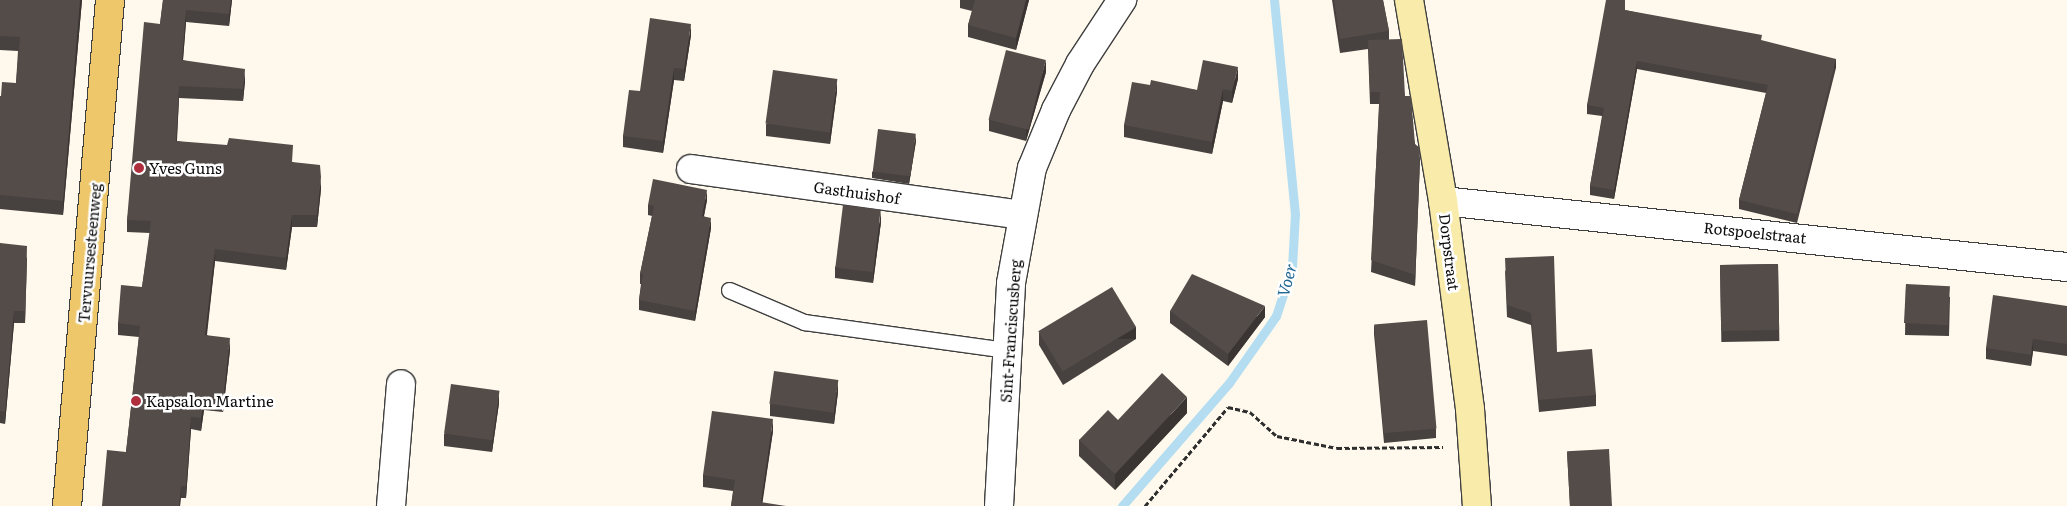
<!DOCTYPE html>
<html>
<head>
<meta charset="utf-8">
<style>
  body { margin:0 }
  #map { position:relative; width:2067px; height:506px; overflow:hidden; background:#fef9ec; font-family:Literata,serif }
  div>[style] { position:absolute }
  .stream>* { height:9px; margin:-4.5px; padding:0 4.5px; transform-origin:4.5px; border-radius:4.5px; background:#b4ddf1 }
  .path>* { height:3px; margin-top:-1.5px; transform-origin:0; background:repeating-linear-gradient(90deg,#2e2e2e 0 5px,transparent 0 7.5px) }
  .roads { filter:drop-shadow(1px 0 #3f3f3f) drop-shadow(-1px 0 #3f3f3f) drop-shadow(0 1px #3f3f3f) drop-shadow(0 -1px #3f3f3f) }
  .lane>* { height:15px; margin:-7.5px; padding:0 7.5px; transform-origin:7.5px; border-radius:7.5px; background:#fff }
  .street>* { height:28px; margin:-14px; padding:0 14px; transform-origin:14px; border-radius:14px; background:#fff }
  .secondary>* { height:28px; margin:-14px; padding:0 14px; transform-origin:14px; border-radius:14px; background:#f9ecab }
  .primary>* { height:28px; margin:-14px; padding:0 14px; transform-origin:14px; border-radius:14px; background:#eec76b }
  .wall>* { inset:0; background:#47413f; transform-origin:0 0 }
  .shaded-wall>* { inset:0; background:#3a3533; transform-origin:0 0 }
  .building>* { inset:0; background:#534c49; transform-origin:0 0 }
  .dots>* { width:14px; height:14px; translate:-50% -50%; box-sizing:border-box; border:2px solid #fff; border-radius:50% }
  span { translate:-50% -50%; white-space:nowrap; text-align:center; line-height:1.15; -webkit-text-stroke:5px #fff; paint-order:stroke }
  .poi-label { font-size:15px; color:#0c0c0c }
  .left { translate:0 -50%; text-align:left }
  .street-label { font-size:15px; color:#0c0c0c }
  .water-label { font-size:16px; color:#1f6693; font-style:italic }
</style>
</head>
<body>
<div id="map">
  <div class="stream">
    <i style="left:1122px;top:506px;width:163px;rotate:-49deg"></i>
    <i style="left:1229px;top:383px;width:82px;rotate:-55deg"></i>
    <i style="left:1276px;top:316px;width:52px;rotate:-71.9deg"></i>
    <i style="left:1292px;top:267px;width:53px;rotate:-86.8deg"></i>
    <i style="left:1295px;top:214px;width:215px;rotate:-95.6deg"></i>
  </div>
  <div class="path">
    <i style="left:1145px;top:506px;width:129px;rotate:-50deg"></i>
    <i style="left:1228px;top:407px;width:23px;rotate:13deg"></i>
    <i style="left:1250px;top:412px;width:36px;rotate:42deg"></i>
    <i style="left:1277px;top:436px;width:61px;rotate:11.3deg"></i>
    <i style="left:1337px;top:448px;width:106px;rotate:-0.5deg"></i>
  </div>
  <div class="roads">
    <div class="lane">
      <i style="left:729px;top:290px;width:82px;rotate:23.1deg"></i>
      <i style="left:804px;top:322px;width:205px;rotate:7.9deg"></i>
    </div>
    <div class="street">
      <i style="left:691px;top:169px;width:334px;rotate:7.9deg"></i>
      <i style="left:1443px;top:201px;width:627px;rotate:6.04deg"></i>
      <i style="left:391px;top:506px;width:122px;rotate:-85.3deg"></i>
      <i style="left:999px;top:506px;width:223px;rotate:-86.9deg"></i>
      <i style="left:1011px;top:283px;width:117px;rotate:-79.7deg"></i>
      <i style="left:1032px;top:168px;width:63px;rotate:-67.5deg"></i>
      <i style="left:1056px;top:110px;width:52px;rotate:-62.4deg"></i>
      <i style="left:1080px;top:64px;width:77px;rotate:-56.7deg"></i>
    </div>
    <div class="secondary">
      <i style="left:1409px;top:0;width:204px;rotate:80.4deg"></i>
      <i style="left:1443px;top:201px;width:210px;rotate:82.6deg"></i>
      <i style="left:1470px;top:409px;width:97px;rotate:85.9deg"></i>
    </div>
    <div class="primary">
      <i style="left:67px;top:506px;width:508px;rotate:-85.14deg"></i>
    </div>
  </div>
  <div class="wall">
    <i style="clip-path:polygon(0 0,82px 0,63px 215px,0 209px,0 96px,1px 96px,16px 83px,18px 51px,0 50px)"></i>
    <i style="clip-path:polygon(163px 0,232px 0,229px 26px,186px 22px,183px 60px,245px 81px,243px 101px,179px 98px,177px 141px,293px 162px,321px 189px,317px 227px,292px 227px,286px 270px,215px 261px,207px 335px,230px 350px,223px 412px,204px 410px,201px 431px,191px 429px,186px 498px,181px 498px,180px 506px,102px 506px,126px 452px,139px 337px,118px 335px,118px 323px,142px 287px,150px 233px,127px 232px,127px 220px,160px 24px)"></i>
    <i style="clip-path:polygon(960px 0,1029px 0,1016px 50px,968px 37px,968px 25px,972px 11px,960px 8px)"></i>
    <i style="clip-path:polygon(1332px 0,1383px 0,1389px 31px,1389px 40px,1405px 96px,1415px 144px,1420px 159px,1415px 286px,1371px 272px,1379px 104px,1370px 104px,1368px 49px,1340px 53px)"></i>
    <i style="clip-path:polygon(1625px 10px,1762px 41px,1836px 68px,1797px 223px,1739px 209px,1739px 200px,1766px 93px,1637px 69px,1614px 199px,1590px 195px,1590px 186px,1602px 116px,1587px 114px,1587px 105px)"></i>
    <i style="clip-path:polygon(691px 35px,684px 81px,674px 80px,663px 153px,623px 147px,623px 136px,640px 91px)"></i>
    <i style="clip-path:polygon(1046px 72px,1026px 141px,989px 131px,989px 120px)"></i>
    <i style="clip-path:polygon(1238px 79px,1232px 103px,1223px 101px,1212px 154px,1124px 137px,1124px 125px,1150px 85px,1197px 90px)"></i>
    <i style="clip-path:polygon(837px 91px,830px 144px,766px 136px,766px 124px)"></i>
    <i style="clip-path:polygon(916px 141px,909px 184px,872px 178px,872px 172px)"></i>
    <i style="clip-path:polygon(707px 200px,704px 216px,711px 228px,695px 321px,639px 310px,639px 300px,641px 284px,640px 284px,640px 274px,652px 216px,648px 215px,648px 205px)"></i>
    <i style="clip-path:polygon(881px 222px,873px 283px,835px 278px,835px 267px)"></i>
    <i style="clip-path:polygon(0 243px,27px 258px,25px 323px,14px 323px,5px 424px,0 423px)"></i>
    <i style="left:1778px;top:264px;width:77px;height:58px;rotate:89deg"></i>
    <i style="clip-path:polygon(1505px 270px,1557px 352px,1596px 395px,1596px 406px,1539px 412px,1531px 325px,1507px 317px)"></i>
    <i style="clip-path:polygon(1906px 284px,1950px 297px,1949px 336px,1905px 335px)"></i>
    <i style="clip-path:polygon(2067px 306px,2067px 356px,2033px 351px,2031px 366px,1986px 359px,1986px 348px)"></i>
    <i style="clip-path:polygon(1170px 311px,1265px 317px,1228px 366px,1170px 323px)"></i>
    <i style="clip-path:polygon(1374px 325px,1436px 429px,1436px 438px,1384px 443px,1374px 334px)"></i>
    <i style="clip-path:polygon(1039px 333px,1136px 339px,1063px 385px,1039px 345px)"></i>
    <i style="clip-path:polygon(838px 392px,834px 424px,770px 416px,770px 404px)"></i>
    <i style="clip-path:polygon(499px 403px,492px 452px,444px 446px,444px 434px)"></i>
    <i style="clip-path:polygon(1187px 413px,1115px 490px,1079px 456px,1079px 440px,1118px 420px)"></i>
    <i style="clip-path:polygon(773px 431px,762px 502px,731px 506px,733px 491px,703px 487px,703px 475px)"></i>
    <i style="clip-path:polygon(1567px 452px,1612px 506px,1570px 506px)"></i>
  </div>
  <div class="shaded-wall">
    <i style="clip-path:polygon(80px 0,82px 0,63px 215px,63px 201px)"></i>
    <i style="clip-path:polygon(231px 0,232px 0,229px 26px,229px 14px)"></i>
    <i style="clip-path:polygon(1026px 0,1029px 0,1016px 50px,1016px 38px)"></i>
    <i style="clip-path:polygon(186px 10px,186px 22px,182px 72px,182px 60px)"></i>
    <i style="clip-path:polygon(691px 24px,691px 35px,684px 81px,684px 69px)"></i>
    <i style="left:1836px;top:59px;width:9px;height:160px;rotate:90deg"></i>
    <i style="clip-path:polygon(1046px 60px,1046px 72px,1026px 141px,1026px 129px)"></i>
    <i style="clip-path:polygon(1637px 61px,1637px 69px,1614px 199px,1614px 190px)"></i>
    <i style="clip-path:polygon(1238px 67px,1238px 79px,1232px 103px,1232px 91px)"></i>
    <i style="clip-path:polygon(674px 68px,674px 80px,663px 153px,663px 141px)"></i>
    <i style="clip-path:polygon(245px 69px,245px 81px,243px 101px,243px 89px)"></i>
    <i style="clip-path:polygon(837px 79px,837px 91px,830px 144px,830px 133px)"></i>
    <i style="clip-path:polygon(179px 86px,179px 98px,176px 153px,176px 141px)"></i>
    <i style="clip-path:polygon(1223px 89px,1223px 101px,1212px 154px,1212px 142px)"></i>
    <i style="clip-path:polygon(916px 134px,916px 141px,909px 184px,909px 177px)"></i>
    <i style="clip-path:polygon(1420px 148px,1420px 159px,1415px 286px,1415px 275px)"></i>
    <i style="clip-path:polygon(321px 177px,321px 189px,317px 227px,317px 215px)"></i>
    <i style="clip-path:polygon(707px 190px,707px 200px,702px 226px,702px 216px)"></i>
    <i style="clip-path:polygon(881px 210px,881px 222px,873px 283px,873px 272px)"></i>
    <i style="clip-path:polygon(292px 215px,292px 227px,286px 270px,286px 258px)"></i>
    <i style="clip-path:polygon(711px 218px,711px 228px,695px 321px,695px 311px)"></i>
    <i style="clip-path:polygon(27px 246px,27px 258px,25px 323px,25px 311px)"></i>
    <i style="clip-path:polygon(215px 249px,215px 261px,205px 347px,205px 335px)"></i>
    <i style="clip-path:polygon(1265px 306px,1265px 317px,1228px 366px,1228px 354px)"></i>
    <i style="clip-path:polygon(14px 311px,14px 323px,5px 424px,5px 412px)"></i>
    <i style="left:1136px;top:327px;width:12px;height:86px;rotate:90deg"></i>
    <i style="clip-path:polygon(230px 338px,230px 350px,223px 412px,223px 400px)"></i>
    <i style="clip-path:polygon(2033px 339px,2033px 351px,2031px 366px,2031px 355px)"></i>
    <i style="clip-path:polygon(838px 380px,838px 392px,834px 424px,834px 412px)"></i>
    <i style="clip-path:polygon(499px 391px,499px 403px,492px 452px,492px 441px)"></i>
    <i style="clip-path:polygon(1187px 397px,1187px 413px,1115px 490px,1115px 474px)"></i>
    <i style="clip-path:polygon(204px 398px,204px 410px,201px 431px,201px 418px)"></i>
    <i style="clip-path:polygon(191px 417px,191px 429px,186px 498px,186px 486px)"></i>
    <i style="clip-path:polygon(773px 419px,773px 431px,762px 506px,761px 502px)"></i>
    <i style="clip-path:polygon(181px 486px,180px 506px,179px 506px)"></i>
  </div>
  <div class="building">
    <i style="clip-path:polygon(0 0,80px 0,63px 201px,0 195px,0 96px,1px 96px,2px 82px,16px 83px,20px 37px,0 36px)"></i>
    <i style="clip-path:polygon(163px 0,231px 0,229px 14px,186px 10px,182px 60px,245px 69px,243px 89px,179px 86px,176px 141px,227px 145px,229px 138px,293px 145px,292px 162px,320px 165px,321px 177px,317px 215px,292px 215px,286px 258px,215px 249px,205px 335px,230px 338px,223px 400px,204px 398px,201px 418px,191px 417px,186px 486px,181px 486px,179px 506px,102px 506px,107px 450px,126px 452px,140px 326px,118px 323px,121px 285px,142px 287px,151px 221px,127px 220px,144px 22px,160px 24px)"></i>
    <i style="clip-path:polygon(974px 0,1026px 0,1016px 38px,968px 25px,975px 0)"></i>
    <i style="clip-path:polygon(1334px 0,1383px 0,1389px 31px,1340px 39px)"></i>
    <i style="clip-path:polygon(1606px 0,1625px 0,1625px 10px,1762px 35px,1761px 40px,1836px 59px,1797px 214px,1739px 200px,1768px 85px,1637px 61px,1614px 190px,1590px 186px,1604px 108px,1587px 105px)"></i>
    <i style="clip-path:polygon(650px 18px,691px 24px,684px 69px,674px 68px,663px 141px,623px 136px,629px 90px,640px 91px)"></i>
    <i style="clip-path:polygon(1402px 39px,1405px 96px,1411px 96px,1415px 144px,1420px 148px,1415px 275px,1371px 260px,1380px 92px,1370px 92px,1368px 40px)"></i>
    <i style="left:1006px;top:50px;width:41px;height:72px;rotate:14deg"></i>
    <i style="clip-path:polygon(1203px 60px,1238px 67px,1232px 91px,1223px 89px,1212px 142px,1124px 125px,1132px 82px,1150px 85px,1151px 80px,1197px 90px)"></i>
    <i style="left:773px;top:70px;width:65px;height:54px;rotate:8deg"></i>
    <i style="left:878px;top:129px;width:38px;height:43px;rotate:7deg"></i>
    <i style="clip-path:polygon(653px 179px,707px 190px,702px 216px,711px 218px,695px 311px,639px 300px,643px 274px,640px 274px,654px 206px,648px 205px)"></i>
    <i style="left:843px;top:205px;width:38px;height:63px;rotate:7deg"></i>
    <i style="clip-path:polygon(0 243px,27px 246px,25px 311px,14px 311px,5px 412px,0 411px)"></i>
    <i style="clip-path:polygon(1554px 256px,1557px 352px,1592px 349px,1596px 395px,1539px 400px,1531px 313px,1507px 305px,1505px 258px)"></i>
    <i style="left:1778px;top:264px;width:66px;height:58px;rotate:89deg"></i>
    <i style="clip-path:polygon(1192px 274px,1265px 306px,1228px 354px,1170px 311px)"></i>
    <i style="left:1906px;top:284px;width:44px;height:39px;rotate:3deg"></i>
    <i style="left:1112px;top:287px;width:47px;height:86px;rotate:59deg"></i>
    <i style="clip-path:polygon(1993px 295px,2067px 306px,2067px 344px,2033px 339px,2031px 355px,1986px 348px)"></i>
    <i style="left:1427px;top:320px;width:109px;height:53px;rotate:85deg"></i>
    <i style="left:774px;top:371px;width:65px;height:33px;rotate:8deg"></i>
    <i style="clip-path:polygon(1162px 373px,1187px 397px,1115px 474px,1079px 440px,1108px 410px,1118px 420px)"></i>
    <i style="left:451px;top:384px;width:49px;height:50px;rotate:8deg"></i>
    <i style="clip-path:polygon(712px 411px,773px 419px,761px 502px,786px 506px,731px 506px,735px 480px,703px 475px)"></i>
    <i style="left:1609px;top:449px;width:57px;height:42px;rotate:87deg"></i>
  </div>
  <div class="dots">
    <i style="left:139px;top:168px;background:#b02f3c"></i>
    <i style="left:136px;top:401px;background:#b02f3c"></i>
  </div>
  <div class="poi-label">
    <span class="left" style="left:149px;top:168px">Yves Guns</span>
    <span class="left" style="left:146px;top:401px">Kapsalon Martine</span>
  </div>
  <div class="street-label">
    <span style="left:857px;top:192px;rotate:8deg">Gasthuishof</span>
    <span style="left:1755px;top:232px;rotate:6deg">Rotspoelstraat</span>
    <span style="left:1450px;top:252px;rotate:83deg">Dorpstraat</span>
    <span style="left:89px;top:253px;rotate:-85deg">Tervuursesteenweg</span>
    <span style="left:1010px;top:331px;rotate:-86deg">Sint-Franciscusberg</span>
  </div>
  <div class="water-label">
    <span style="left:1286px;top:280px;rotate:-75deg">Voer</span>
  </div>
</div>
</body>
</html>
